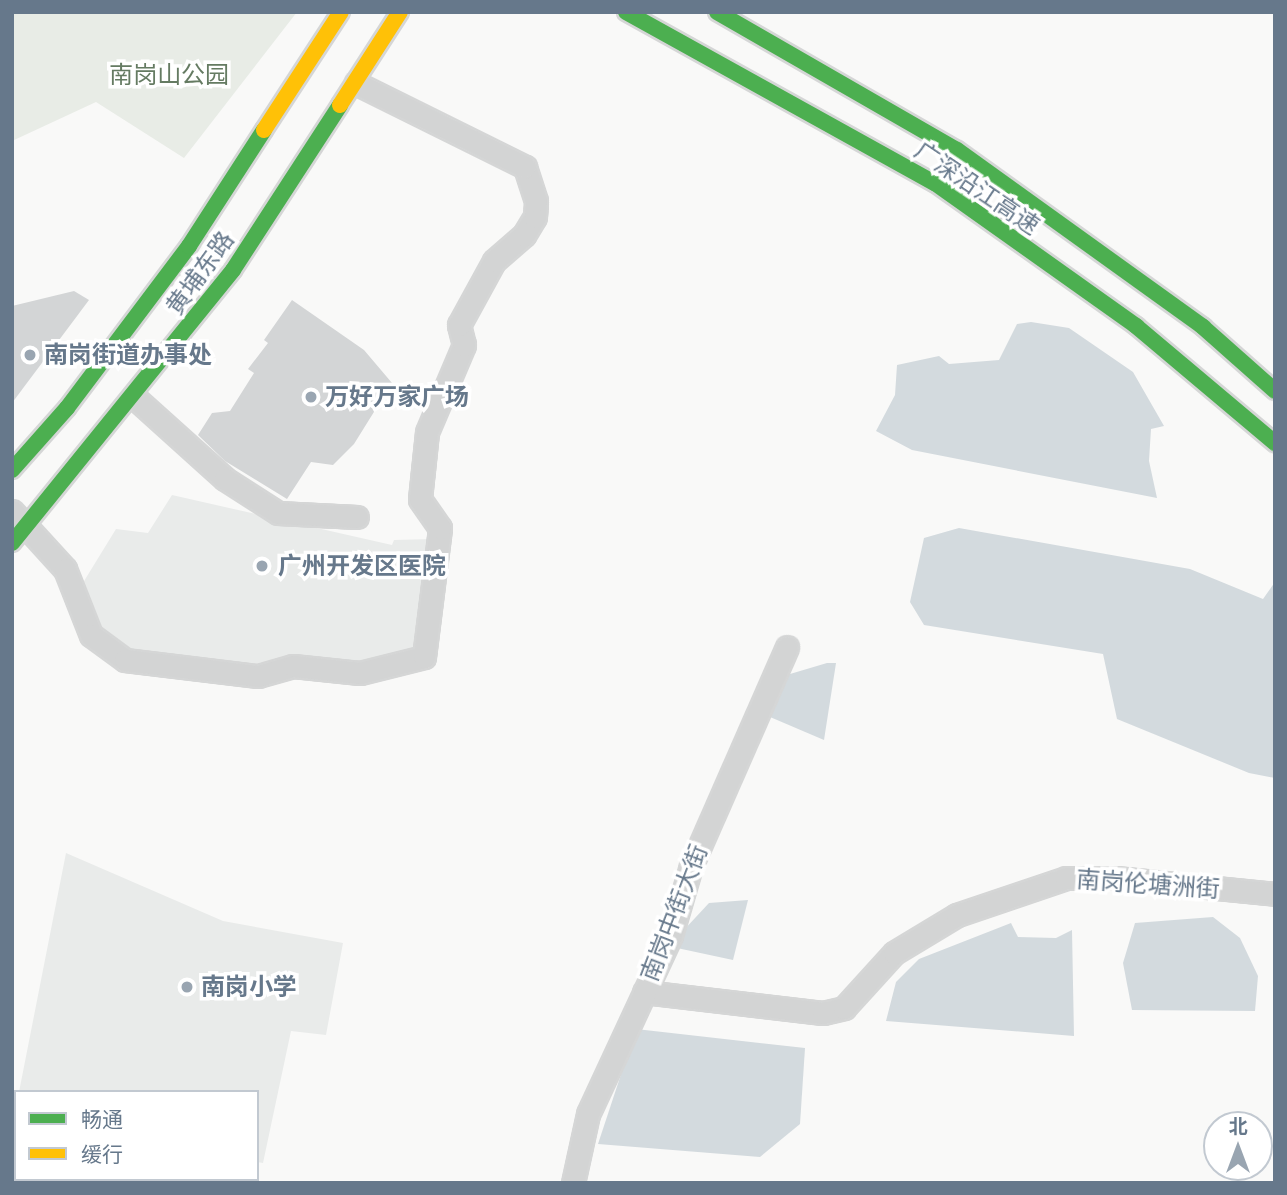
<!DOCTYPE html>
<html>
<head>
<meta charset="utf-8">
<style>
  body { margin:0 }
  #map { position:relative; width:1287px; height:1195px; overflow:hidden; background:#f9f9f8; font-family:Jost,"Noto Sans SC",sans-serif }
  div>[style] { position:absolute }
  .built>* { inset:0; background:#e9ebea }
  .green>* { inset:0; background:#e8ece6 }
  .water>* { inset:0; background:#d3dade }
  .building>* { inset:0; background:#d3d5d6 }
  .roads { filter:drop-shadow(2px 0 #d5d6d6) drop-shadow(-2px 0 #d5d6d6) drop-shadow(0 2px #d5d6d6) drop-shadow(0 -2px #d5d6d6) }
  .street>* { height:21px; margin:-10.5px; padding:0 10.5px; transform-origin:10.5px; border-radius:10.5px; background:#d3d4d4 }
  .fast>* { height:16px; margin:-8px; padding:0 8px; transform-origin:8px; border-radius:8px; background:#4caf50 }
  .slow>* { height:16px; margin:-8px; padding:0 8px; transform-origin:8px; border-radius:8px; background:#ffc107 }
  .dots>* { width:19px; height:19px; translate:-50% -50%; box-sizing:border-box; border:4px solid #fff; border-radius:50% }
  span { translate:-50% -50%; white-space:nowrap; text-align:center; line-height:1.15; -webkit-text-stroke:7px #fff; paint-order:stroke }
  .park-label { font-size:24px; color:#657b62 }
  .street-label { font-size:24px; color:#66788b }
  .poi-label { font-size:24px; color:#66788b; font-weight:700 }
  .left { translate:0 -50%; text-align:left }
  .frame { position:absolute; inset:0; border:14px solid #66788b; pointer-events:none }
  .legend { position:absolute; left:14px; top:1090px; width:245px; height:91px; box-sizing:border-box; background:#fff; border:2px solid #c2c9d1; margin:0; padding:9px 12px; list-style:none; font-size:21px; color:#66788b }
  .legend li { display:flex; align-items:center; gap:14px; height:35px }
  .legend b { width:35px; border:2px solid #c2c9d1 }
  .north { position:absolute; left:1203px; top:1111px; width:70px; height:70px; box-sizing:border-box; background:#fff; border:2px solid #c2c9d1; border-radius:50%; rotate:0deg; font-size:19px; font-weight:700; line-height:28px; text-align:center; color:#66788b }
  .north::after { content:''; display:block; margin:auto; width:24px; height:32px; background:#99a5b1; clip-path:polygon(50% 0,100% 100%,50% 72%,0 100%) }
</style>
</head>
<body>
<div id="map">
  <div class="built">
    <i style="clip-path:polygon(172px 495px,392px 545px,394px 540px,433px 539px,420px 653px,367px 665px,290px 657px,243px 666px,124px 650px,103px 633px,81px 586px,116px 529px,148px 533px)"></i>
    <i style="clip-path:polygon(66px 853px,223px 921px,343px 943px,326px 1035px,291px 1031px,263px 1163px,257px 1162px,257px 1092px,19px 1092px)"></i>
  </div>
  <div class="green">
    <i style="clip-path:polygon(12px 12px,297px 12px,184px 158px,96px 102px,12px 141px)"></i>
  </div>
  <div class="water">
    <i style="clip-path:polygon(1031px 322px,1069px 328px,1133px 372px,1164px 426px,1151px 429px,1149px 461px,1157px 498px,912px 450px,876px 431px,895px 395px,897px 365px,939px 356px,949px 364px,999px 360px,1017px 324px)"></i>
    <i style="clip-path:polygon(959px 528px,1190px 569px,1263px 599px,1275px 582px,1275px 778px,1249px 773px,1117px 719px,1103px 654px,924px 625px,910px 602px,924px 538px)"></i>
    <i style="clip-path:polygon(827px 663px,836px 663px,824px 740px,770px 717px,777px 692px,790px 674px)"></i>
    <i style="clip-path:polygon(748px 900px,733px 960px,677px 948px,682px 932px,709px 903px)"></i>
    <i style="clip-path:polygon(1213px 917px,1240px 938px,1258px 976px,1255px 1011px,1132px 1010px,1123px 963px,1135px 923px)"></i>
    <i style="clip-path:polygon(1011px 923px,1018px 937px,1056px 938px,1072px 930px,1074px 1036px,886px 1021px,896px 982px,919px 959px)"></i>
    <i style="clip-path:polygon(636px 1029px,805px 1048px,800px 1124px,760px 1157px,598px 1144px)"></i>
  </div>
  <div class="building">
    <i style="clip-path:polygon(74px 291px,89px 300px,12px 403px,12px 306px)"></i>
    <i style="clip-path:polygon(292px 300px,364px 350px,392px 383px,354px 444px,333px 465px,311px 462px,287px 499px,225px 461px,198px 435px,212px 413px,230px 411px,254px 373px,248px 369px,268px 343px,264px 340px)"></i>
  </div>
  <div class="roads">
    <div class="street">
      <i style="left:134px;top:397px;width:122px;rotate:42deg"></i>
      <i style="left:225px;top:479px;width:63px;rotate:32.7deg"></i>
      <i style="left:278px;top:513px;width:79px;rotate:2.9deg"></i>
      <i style="left:12px;top:511px;width:79px;rotate:47.6deg"></i>
      <i style="left:65px;top:569px;width:71px;rotate:68.5deg"></i>
      <i style="left:91px;top:635px;width:42px;rotate:36.3deg"></i>
      <i style="left:125px;top:660px;width:134px;rotate:6.9deg"></i>
      <i style="left:258px;top:676px;width:36px;rotate:-16deg"></i>
      <i style="left:293px;top:666px;width:67px;rotate:6deg"></i>
      <i style="left:360px;top:673px;width:66px;rotate:-14deg"></i>
      <i style="left:424px;top:657px;width:130px;rotate:-82.9deg"></i>
      <i style="left:440px;top:528px;width:35px;rotate:-125deg"></i>
      <i style="left:420px;top:499px;width:67px;rotate:-84deg"></i>
      <i style="left:427px;top:432px;width:95px;rotate:-67deg"></i>
      <i style="left:464px;top:345px;width:21px;rotate:-104deg"></i>
      <i style="left:459px;top:325px;width:73px;rotate:-61.3deg"></i>
      <i style="left:494px;top:261px;width:40px;rotate:-41deg"></i>
      <i style="left:524px;top:235px;width:21px;rotate:-59deg"></i>
      <i style="left:535px;top:217px;width:16px;rotate:-86deg"></i>
      <i style="left:536px;top:201px;width:36px;rotate:-108deg"></i>
      <i style="left:525px;top:167px;width:189px;rotate:-153.6deg"></i>
      <i style="left:644px;top:992px;width:180px;rotate:6.7deg"></i>
      <i style="left:823px;top:1013px;width:22px;rotate:-13deg"></i>
      <i style="left:844px;top:1008px;width:74px;rotate:-47.7deg"></i>
      <i style="left:894px;top:953px;width:74px;rotate:-31.1deg"></i>
      <i style="left:957px;top:915px;width:115px;rotate:-18.7deg"></i>
      <i style="left:1066px;top:878px;width:50px"></i>
      <i style="left:1116px;top:878px;width:160px;rotate:5.7deg"></i>
      <i style="left:12px;top:1136px;width:4px;rotate:14deg"></i>
      <i style="left:12px;top:1166px;width:4px;rotate:27deg"></i>
      <i style="left:33px;top:1179px;width:4px;rotate:90deg"></i>
      <i style="left:573px;top:1183px;width:71px;rotate:-77.7deg"></i>
      <i style="left:588px;top:1114px;width:197px;rotate:-65.1deg"></i>
      <i style="left:671px;top:935px;width:72px;rotate:-73.8deg"></i>
      <i style="left:691px;top:866px;width:239px;rotate:-66.3deg"></i>
    </div>
    <div class="fast">
      <i style="left:626px;top:12px;width:353px;rotate:29deg"></i>
      <i style="left:935px;top:183px;width:247px;rotate:35.4deg"></i>
      <i style="left:1136px;top:326px;width:182px;rotate:40.1deg"></i>
      <i style="left:717px;top:12px;width:277px;rotate:29.9deg"></i>
      <i style="left:957px;top:150px;width:303px;rotate:35.7deg"></i>
      <i style="left:1203px;top:327px;width:96px;rotate:41.6deg"></i>
      <i style="left:12px;top:470px;width:83px;rotate:-48.4deg"></i>
      <i style="left:67px;top:408px;width:203px;rotate:-53deg"></i>
      <i style="left:189px;top:246px;width:138px;rotate:-57.1deg"></i>
      <i style="left:12px;top:543px;width:351px;rotate:-51deg"></i>
      <i style="left:233px;top:270px;width:197px;rotate:-57deg"></i>
    </div>
    <div class="slow">
      <i style="left:340px;top:105px;width:111px;rotate:-57.2deg"></i>
      <i style="left:264px;top:130px;width:141px;rotate:-56.9deg"></i>
    </div>
  </div>
  <div class="dots">
    <i style="left:30px;top:355px;background:#99a5b1"></i>
    <i style="left:311px;top:397px;background:#99a5b1"></i>
    <i style="left:262px;top:566px;background:#99a5b1"></i>
    <i style="left:187px;top:987px;background:#99a5b1"></i>
  </div>
  <div class="park-label">
    <span style="left:169px;top:75px">南岗山公园</span>
  </div>
  <div class="street-label">
    <span style="left:977px;top:188px;rotate:34deg">广深沿江高速</span>
    <span style="left:200px;top:273px;rotate:-54deg">黄埔东路</span>
    <span style="left:1148px;top:884px;rotate:4deg">南岗伦塘洲街</span>
    <span style="left:674px;top:913px;rotate:-69deg">南岗中街大街</span>
  </div>
  <div class="poi-label">
    <span class="left" style="left:44px;top:355px">南岗街道办事处</span>
    <span class="left" style="left:325px;top:397px">万好万家广场</span>
    <span class="left" style="left:278px;top:566px">广州开发区医院</span>
    <span class="left" style="left:201px;top:987px">南岗小学</span>
  </div>
  <div class="frame"></div>
  <ul class="legend">
  <li><b style="height:9px;background:#4caf50"></b>畅通</li>
  <li><b style="height:9px;background:#ffc107"></b>缓行</li>
  </ul>
  <div class="north">北</div>
</div>
</body>
</html>
